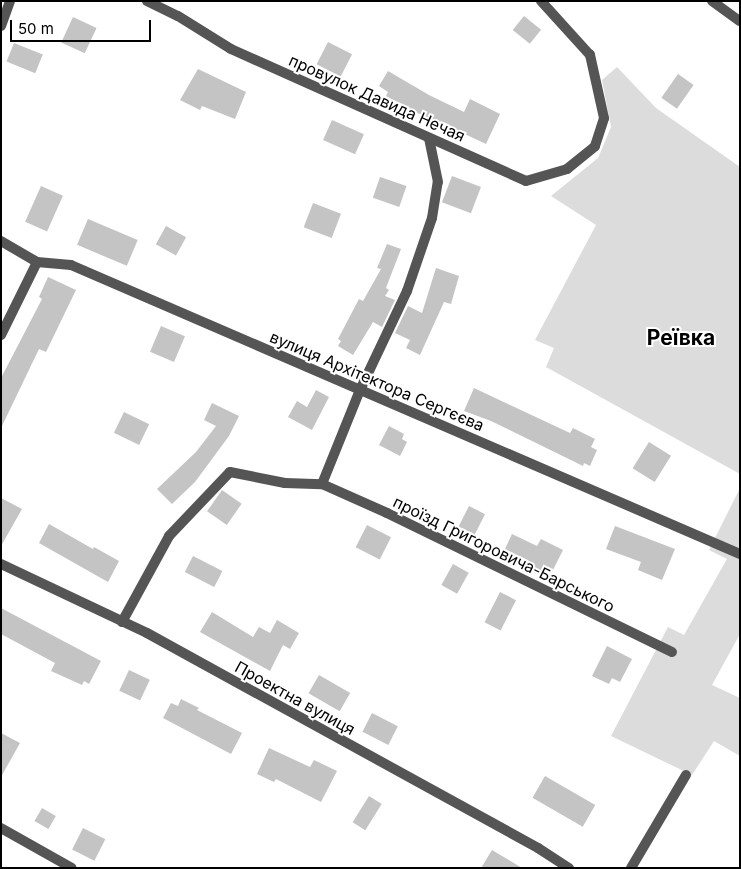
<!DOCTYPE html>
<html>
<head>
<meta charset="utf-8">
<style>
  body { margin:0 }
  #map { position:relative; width:741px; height:869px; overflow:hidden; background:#fff; font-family:Inter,sans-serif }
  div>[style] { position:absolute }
  .green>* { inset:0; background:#dcdcdc }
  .building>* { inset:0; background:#c4c4c4; transform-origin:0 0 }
  .minor>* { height:10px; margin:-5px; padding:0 5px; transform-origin:5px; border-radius:5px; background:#555 }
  span { translate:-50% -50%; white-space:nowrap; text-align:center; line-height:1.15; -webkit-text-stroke:4px #fff; paint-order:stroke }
  .street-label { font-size:16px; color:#000 }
  .district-label { font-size:21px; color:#000; font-weight:700 }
  .frame { position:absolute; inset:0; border:2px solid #000; pointer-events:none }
  .scale { position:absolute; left:10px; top:20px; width:141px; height:22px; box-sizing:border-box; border:2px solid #000; border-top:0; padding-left:6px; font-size:15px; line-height:18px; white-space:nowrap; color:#000; -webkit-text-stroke:4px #fff; paint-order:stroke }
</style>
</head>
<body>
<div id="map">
  <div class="green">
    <i style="clip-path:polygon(617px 67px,656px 108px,740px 167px,740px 474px,546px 367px,554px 348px,535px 340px,596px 225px,551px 196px,598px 158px,611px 127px,602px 80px)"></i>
    <i style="clip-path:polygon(740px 488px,740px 634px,712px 685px,740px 698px,740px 756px,714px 741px,692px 775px,611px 736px,668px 627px,684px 635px,727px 559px,709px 550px)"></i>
  </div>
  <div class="building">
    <i style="left:524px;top:16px;width:22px;height:18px;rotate:39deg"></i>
    <i style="left:73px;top:17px;width:26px;height:28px;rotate:25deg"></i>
    <i style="left:328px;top:42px;width:27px;height:25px;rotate:27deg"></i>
    <i style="left:14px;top:43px;width:31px;height:20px;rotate:22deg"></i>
    <i style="clip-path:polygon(198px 69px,246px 92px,235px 119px,202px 106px,200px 110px,180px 100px)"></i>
    <i style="clip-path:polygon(388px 71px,429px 95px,464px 112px,470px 99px,500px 114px,486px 144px,439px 122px,438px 124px,386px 96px,388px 92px,379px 86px)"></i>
    <i style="left:678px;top:74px;width:19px;height:29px;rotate:35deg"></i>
    <i style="left:332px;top:120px;width:35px;height:22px;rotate:24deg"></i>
    <i style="left:452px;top:176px;width:31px;height:28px;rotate:21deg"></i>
    <i style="left:380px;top:177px;width:28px;height:22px;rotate:19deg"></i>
    <i style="left:41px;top:186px;width:24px;height:39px;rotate:24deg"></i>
    <i style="left:313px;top:203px;width:30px;height:26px;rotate:21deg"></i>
    <i style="left:88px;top:219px;width:54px;height:28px;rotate:23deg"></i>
    <i style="left:166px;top:226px;width:23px;height:21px;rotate:29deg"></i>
    <i style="clip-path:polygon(387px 244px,401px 249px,386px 288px,389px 290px,385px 296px,395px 300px,382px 327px,373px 322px,353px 355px,338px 346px,341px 341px,338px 339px,359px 299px,363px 301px,381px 269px,377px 268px)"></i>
    <i style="clip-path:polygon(436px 268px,459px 276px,451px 304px,444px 302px,420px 355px,406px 348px,410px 340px,395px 333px,408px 306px,422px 313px)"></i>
    <i style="clip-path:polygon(48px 277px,76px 290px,46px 352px,39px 349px,1px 428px,1px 378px,42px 299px,39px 297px)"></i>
    <i style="left:161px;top:326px;width:26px;height:28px;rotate:23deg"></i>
    <i style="clip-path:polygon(474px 388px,570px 433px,573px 428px,595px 439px,591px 447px,597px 450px,590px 466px,584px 463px,583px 466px,491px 421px,464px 411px)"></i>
    <i style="clip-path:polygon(316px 390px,329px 397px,312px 430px,288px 417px,297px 401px,307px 407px)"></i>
    <i style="clip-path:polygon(212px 403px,239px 416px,229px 436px,195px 482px,172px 504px,157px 489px,196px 452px,216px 426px,204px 420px)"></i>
    <i style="left:124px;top:412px;width:28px;height:23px;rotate:26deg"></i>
    <i style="clip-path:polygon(389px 426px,404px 434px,402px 439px,407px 442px,400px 456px,379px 445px)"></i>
    <i style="left:649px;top:442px;width:26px;height:31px;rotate:32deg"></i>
    <i style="left:222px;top:490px;width:24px;height:26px;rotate:35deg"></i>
    <i style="clip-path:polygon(1px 498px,22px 509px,1px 546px)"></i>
    <i style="left:469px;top:506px;width:18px;height:23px;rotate:27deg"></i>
    <i style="clip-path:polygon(49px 524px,93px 549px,94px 547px,119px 561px,108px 582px,39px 543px)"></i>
    <i style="left:367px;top:525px;width:27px;height:25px;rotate:27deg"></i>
    <i style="clip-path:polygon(615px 526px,675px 549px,662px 580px,638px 570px,641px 562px,606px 549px)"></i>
    <i style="clip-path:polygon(512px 534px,537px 546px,541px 539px,563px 550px,550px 576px,528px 564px,529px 561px,505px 549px)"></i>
    <i style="left:193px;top:556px;width:33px;height:18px;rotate:27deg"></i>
    <i style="left:453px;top:564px;width:18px;height:24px;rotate:29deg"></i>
    <i style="left:500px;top:592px;width:18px;height:34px;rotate:27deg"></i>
    <i style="clip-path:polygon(1px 608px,101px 661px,89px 684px,84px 681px,82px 685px,51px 671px,55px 663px,1px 634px)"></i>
    <i style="clip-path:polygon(212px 612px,253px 637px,259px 627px,270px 633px,277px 620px,299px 633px,290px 649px,283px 645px,270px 671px,200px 632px)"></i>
    <i style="clip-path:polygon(607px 646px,632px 659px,620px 682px,612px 678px,609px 684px,592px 676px)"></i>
    <i style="left:129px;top:670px;width:23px;height:23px;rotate:25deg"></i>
    <i style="left:319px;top:675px;width:36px;height:21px;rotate:30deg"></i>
    <i style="clip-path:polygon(181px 699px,199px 708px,197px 710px,242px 733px,231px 754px,163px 718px,171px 703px,178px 706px)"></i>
    <i style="left:372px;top:713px;width:29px;height:21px;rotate:27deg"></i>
    <i style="clip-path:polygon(1px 733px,20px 743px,1px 777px)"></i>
    <i style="clip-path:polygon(269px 748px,310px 767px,314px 760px,337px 771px,321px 802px,276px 779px,274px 782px,257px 774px)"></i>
    <i style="left:545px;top:776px;width:58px;height:25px;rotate:30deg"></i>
    <i style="left:369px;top:796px;width:15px;height:31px;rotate:32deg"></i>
    <i style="left:42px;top:808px;width:16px;height:15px;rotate:30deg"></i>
    <i style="left:83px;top:828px;width:25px;height:24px;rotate:27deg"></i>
    <i style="clip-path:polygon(492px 850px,522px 868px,481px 868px)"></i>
  </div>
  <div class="minor">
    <i style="left:147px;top:1px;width:34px;rotate:26deg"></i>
    <i style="left:178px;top:16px;width:62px;rotate:31.9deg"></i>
    <i style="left:231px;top:49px;width:323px;rotate:24.1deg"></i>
    <i style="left:526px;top:181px;width:43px;rotate:-16.3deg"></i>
    <i style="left:567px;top:169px;width:36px;rotate:-39deg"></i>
    <i style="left:595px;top:146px;width:29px;rotate:-72deg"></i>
    <i style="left:604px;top:118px;width:65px;rotate:-102.5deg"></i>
    <i style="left:590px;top:55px;width:73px;rotate:-132.2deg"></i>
    <i style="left:712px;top:1px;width:34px;rotate:36deg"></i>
    <i style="left:1px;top:26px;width:27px;rotate:-70deg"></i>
    <i style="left:1px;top:241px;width:42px;rotate:30.3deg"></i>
    <i style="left:37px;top:262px;width:34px;rotate:5deg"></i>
    <i style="left:71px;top:265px;width:729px;rotate:23.36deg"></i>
    <i style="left:1px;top:335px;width:81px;rotate:-63.7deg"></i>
    <i style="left:322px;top:484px;width:101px;rotate:-68deg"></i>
    <i style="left:360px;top:390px;width:110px;rotate:-64.6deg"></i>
    <i style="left:407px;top:291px;width:77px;rotate:-71.1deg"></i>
    <i style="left:432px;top:218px;width:36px;rotate:-81deg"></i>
    <i style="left:438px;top:182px;width:45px;rotate:-101.6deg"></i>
    <i style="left:1px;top:564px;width:161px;rotate:25.3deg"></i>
    <i style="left:147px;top:633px;width:446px;rotate:28.8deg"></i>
    <i style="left:538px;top:848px;width:37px;rotate:33deg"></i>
    <i style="left:122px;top:622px;width:98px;rotate:-61.3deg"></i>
    <i style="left:169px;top:536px;width:88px;rotate:-46.4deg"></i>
    <i style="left:230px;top:472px;width:56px;rotate:11.3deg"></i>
    <i style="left:285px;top:483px;width:37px;rotate:2deg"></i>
    <i style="left:322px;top:484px;width:71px;rotate:24deg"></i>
    <i style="left:387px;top:513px;width:317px;rotate:26deg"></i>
    <i style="left:1px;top:828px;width:81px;rotate:29.4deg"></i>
    <i style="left:631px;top:868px;width:108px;rotate:-59.4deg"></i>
  </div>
  <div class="street-label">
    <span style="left:377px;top:98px;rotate:24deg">провулок Давида Нечая</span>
    <span style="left:377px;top:381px;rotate:23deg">вулиця Архітектора Сергєєва</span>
    <span style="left:504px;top:554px;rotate:26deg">проїзд Григоровича-Барського</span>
    <span style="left:295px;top:698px;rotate:29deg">Проектна вулиця</span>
  </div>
  <div class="district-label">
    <span style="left:681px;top:338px">Реївка</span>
  </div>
  <div class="frame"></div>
  <div class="scale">50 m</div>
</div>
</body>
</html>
